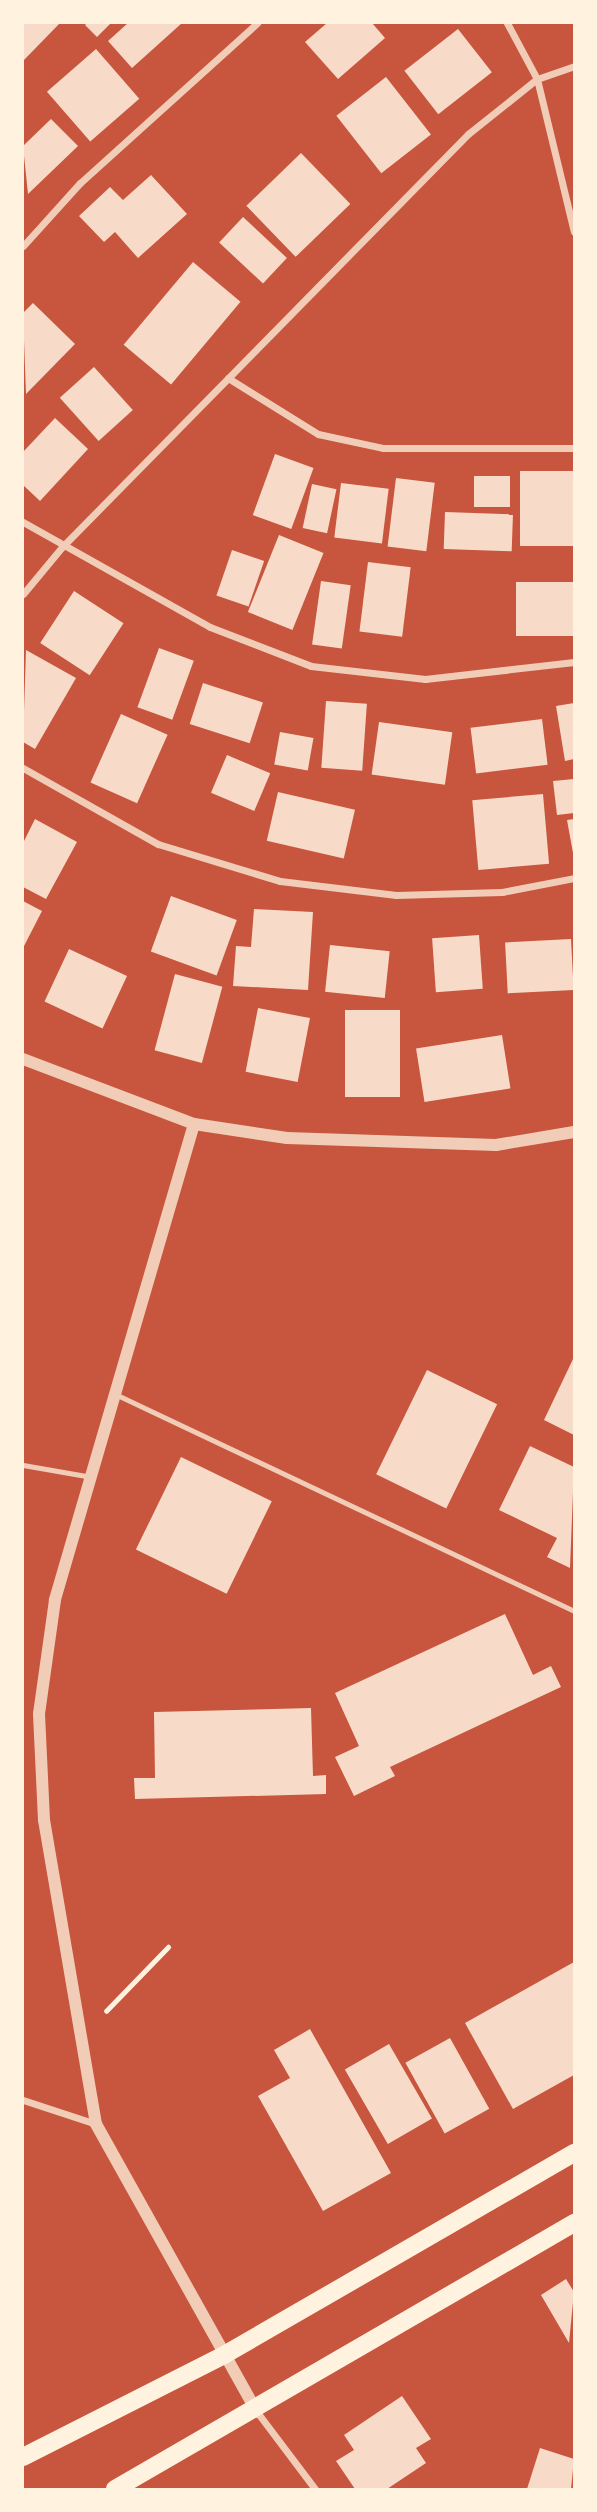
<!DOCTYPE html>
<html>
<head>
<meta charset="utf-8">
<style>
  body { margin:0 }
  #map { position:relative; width:597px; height:2512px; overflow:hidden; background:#c8553d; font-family:Rubik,sans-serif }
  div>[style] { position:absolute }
  .building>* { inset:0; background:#f7dbc8; transform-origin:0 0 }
  .path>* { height:4.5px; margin:-2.25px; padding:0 2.25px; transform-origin:2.25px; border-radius:2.25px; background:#fff3e0 }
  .service>* { height:5px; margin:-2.5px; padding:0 2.5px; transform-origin:2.5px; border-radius:2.5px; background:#f1ccb7 }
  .minor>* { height:7px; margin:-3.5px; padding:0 3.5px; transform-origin:3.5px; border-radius:3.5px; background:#f1ccb7 }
  .tertiary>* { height:12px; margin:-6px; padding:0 6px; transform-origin:6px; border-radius:6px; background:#f1ccb7 }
  .primary>* { height:18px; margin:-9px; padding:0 9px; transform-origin:9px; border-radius:9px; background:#fff3e0 }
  span { translate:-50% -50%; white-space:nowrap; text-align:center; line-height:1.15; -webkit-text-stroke:7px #fff3e0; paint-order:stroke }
  .frame { position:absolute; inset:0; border:24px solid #fff3e0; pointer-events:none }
</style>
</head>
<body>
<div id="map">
  <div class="building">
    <i style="clip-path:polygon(23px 23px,60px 23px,23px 61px)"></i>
    <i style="clip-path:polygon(111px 23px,97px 37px,85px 25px,87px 23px)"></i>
    <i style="clip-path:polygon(128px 23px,182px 23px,132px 68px,108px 41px)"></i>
    <i style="clip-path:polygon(327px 23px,372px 23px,385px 38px,338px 79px,305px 42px)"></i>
    <i style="left:458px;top:29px;width:55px;height:68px;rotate:52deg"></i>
    <i style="left:96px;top:49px;width:66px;height:65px;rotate:49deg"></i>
    <i style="left:386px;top:77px;width:73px;height:63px;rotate:52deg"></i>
    <i style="clip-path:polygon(51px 119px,78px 146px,28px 194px,23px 146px)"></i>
    <i style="left:301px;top:153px;width:71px;height:76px;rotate:46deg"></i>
    <i style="clip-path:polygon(151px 175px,187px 214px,138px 258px,115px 232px,104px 242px,79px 216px,110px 187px,123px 200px)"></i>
    <i style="left:243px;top:217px;width:60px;height:35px;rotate:43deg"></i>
    <i style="left:193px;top:262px;width:62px;height:108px;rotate:40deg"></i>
    <i style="clip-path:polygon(33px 303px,75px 344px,26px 394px,23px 313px)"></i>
    <i style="left:94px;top:367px;width:58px;height:46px;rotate:48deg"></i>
    <i style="clip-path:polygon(55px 418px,88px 449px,40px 501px,23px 485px,23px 452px)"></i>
    <i style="left:275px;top:454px;width:41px;height:65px;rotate:20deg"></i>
    <i style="left:574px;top:471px;width:75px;height:54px;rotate:90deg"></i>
    <i style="left:474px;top:476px;width:36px;height:31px"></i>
    <i style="left:396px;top:478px;width:39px;height:69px;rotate:7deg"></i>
    <i style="left:341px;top:483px;width:48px;height:55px;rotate:7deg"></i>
    <i style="left:312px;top:484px;width:25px;height:45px;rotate:12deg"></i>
    <i style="left:445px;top:512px;width:68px;height:37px;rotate:2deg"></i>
    <i style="left:279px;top:535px;width:48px;height:83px;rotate:22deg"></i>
    <i style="left:232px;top:550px;width:34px;height:48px;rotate:19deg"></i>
    <i style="left:368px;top:562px;width:43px;height:70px;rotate:7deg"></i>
    <i style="left:321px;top:581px;width:30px;height:64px;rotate:8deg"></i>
    <i style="left:574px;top:582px;width:54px;height:58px;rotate:90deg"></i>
    <i style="left:74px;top:591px;width:59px;height:62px;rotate:33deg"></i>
    <i style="left:159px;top:648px;width:37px;height:63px;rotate:20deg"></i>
    <i style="clip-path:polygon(26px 650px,76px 678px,35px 749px,23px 742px)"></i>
    <i style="left:203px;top:683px;width:63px;height:43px;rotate:18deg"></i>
    <i style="left:326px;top:701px;width:41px;height:67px;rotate:4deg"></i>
    <i style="clip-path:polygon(574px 703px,574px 759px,565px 761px,556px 706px)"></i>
    <i style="left:121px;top:714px;width:51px;height:75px;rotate:24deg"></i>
    <i style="left:542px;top:719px;width:46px;height:72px;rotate:83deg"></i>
    <i style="left:379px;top:722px;width:74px;height:53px;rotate:8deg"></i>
    <i style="left:280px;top:732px;width:34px;height:33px;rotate:10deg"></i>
    <i style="left:227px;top:755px;width:47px;height:41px;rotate:23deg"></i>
    <i style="clip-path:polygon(574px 779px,574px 813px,557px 815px,553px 781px)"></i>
    <i style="left:278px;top:792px;width:79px;height:50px;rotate:13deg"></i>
    <i style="left:543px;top:794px;width:70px;height:71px;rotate:85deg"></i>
    <i style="clip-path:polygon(35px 819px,77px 842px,46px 899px,23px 887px,23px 843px)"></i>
    <i style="clip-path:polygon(574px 819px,574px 852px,573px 853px,567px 820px)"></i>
    <i style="left:171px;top:896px;width:70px;height:59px;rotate:20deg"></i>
    <i style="clip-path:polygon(23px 901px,42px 911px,23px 948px)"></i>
    <i style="clip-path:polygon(254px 909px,313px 912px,308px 990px,233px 986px,236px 946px,251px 947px)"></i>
    <i style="left:479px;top:935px;width:54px;height:47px;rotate:86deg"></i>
    <i style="left:571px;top:939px;width:51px;height:66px;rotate:87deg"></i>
    <i style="left:330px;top:945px;width:60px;height:47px;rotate:6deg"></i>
    <i style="left:69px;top:949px;width:64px;height:58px;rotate:25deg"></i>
    <i style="left:175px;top:974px;width:49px;height:79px;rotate:15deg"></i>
    <i style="left:258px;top:1008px;width:53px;height:65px;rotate:11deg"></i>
    <i style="left:400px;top:1010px;width:87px;height:55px;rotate:90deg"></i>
    <i style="left:502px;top:1035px;width:54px;height:87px;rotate:81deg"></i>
    <i style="clip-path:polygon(574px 1357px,574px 1435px,544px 1420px)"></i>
    <i style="left:427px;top:1370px;width:78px;height:116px;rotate:26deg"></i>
    <i style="clip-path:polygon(530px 1446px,574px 1467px,570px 1568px,547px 1557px,557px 1538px,499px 1510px)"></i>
    <i style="left:181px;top:1457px;width:101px;height:103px;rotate:26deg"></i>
    <i style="clip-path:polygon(505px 1614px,533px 1675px,551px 1666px,561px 1687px,390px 1767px,395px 1776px,354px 1796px,335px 1757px,359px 1746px,335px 1693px)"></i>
    <i style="clip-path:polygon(311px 1708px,313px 1776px,326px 1775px,326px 1794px,135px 1799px,134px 1778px,155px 1778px,154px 1712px)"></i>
    <i style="clip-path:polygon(574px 1962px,574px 2075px,513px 2109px,465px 2023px)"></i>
    <i style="clip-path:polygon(310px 2029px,391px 2173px,323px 2211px,258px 2096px,290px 2078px,274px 2050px)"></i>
    <i style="left:450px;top:2038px;width:81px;height:51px;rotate:61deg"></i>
    <i style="left:389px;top:2044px;width:86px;height:51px;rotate:60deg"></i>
    <i style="clip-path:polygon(566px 2279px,574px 2292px,569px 2343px,541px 2295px)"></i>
    <i style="clip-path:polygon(402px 2396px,431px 2439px,416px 2448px,426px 2463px,387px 2489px,355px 2489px,336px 2461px,354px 2450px,344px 2435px)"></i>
    <i style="clip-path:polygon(540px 2448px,574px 2459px,571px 2489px,527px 2489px)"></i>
  </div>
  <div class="path">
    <i style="left:106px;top:2011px;width:89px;rotate:-45.9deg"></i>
  </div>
  <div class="service">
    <i style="left:115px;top:1394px;width:508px;rotate:25.3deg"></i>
    <i style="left:23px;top:1465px;width:64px;rotate:9.9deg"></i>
  </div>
  <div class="minor">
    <i style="left:507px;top:23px;width:64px;rotate:61.8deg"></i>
    <i style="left:537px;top:79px;width:157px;rotate:76.4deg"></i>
    <i style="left:23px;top:246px;width:85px;rotate:-47.9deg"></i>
    <i style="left:80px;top:183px;width:239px;rotate:-42.1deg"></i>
    <i style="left:228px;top:378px;width:106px;rotate:31.9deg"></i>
    <i style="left:318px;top:434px;width:66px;rotate:12.2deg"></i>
    <i style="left:383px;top:448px;width:191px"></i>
    <i style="left:23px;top:522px;width:214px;rotate:29.3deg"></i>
    <i style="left:210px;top:627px;width:108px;rotate:21.1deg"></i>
    <i style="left:311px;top:666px;width:115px;rotate:6.5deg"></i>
    <i style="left:425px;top:679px;width:150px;rotate:-6.5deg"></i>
    <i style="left:23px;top:594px;width:61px;rotate:-50.3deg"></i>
    <i style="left:62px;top:547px;width:579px;rotate:-45.49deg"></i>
    <i style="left:468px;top:134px;width:88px;rotate:-38.6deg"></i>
    <i style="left:537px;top:79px;width:39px;rotate:-19deg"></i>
    <i style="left:23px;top:768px;width:155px;rotate:29.4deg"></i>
    <i style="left:158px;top:844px;width:127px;rotate:16.9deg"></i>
    <i style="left:280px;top:881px;width:117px;rotate:6.9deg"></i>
    <i style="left:396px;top:895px;width:106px;rotate:-1.6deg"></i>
    <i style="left:502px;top:892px;width:73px;rotate:-11deg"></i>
    <i style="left:23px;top:2100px;width:77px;rotate:18.2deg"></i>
    <i style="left:257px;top:2412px;width:96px;rotate:53deg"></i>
  </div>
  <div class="tertiary">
    <i style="left:23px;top:1059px;width:183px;rotate:20.8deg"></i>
    <i style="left:194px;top:1124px;width:94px;rotate:8.6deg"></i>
    <i style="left:287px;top:1138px;width:209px;rotate:1.9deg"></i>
    <i style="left:496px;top:1145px;width:79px;rotate:-9.5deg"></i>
    <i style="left:194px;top:1124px;width:496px;rotate:106.3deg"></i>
    <i style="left:55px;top:1600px;width:115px;rotate:98deg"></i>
    <i style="left:39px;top:1714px;width:106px;rotate:87.3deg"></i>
    <i style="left:44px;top:1820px;width:308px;rotate:80.3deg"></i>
    <i style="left:96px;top:2124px;width:330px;rotate:60.8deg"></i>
  </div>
  <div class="primary">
    <i style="left:23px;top:2457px;width:225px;rotate:-26.9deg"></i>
    <i style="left:224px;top:2355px;width:404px;rotate:-30deg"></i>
    <i style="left:115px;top:2489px;width:531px;rotate:-30.09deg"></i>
  </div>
  <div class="frame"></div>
</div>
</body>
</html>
